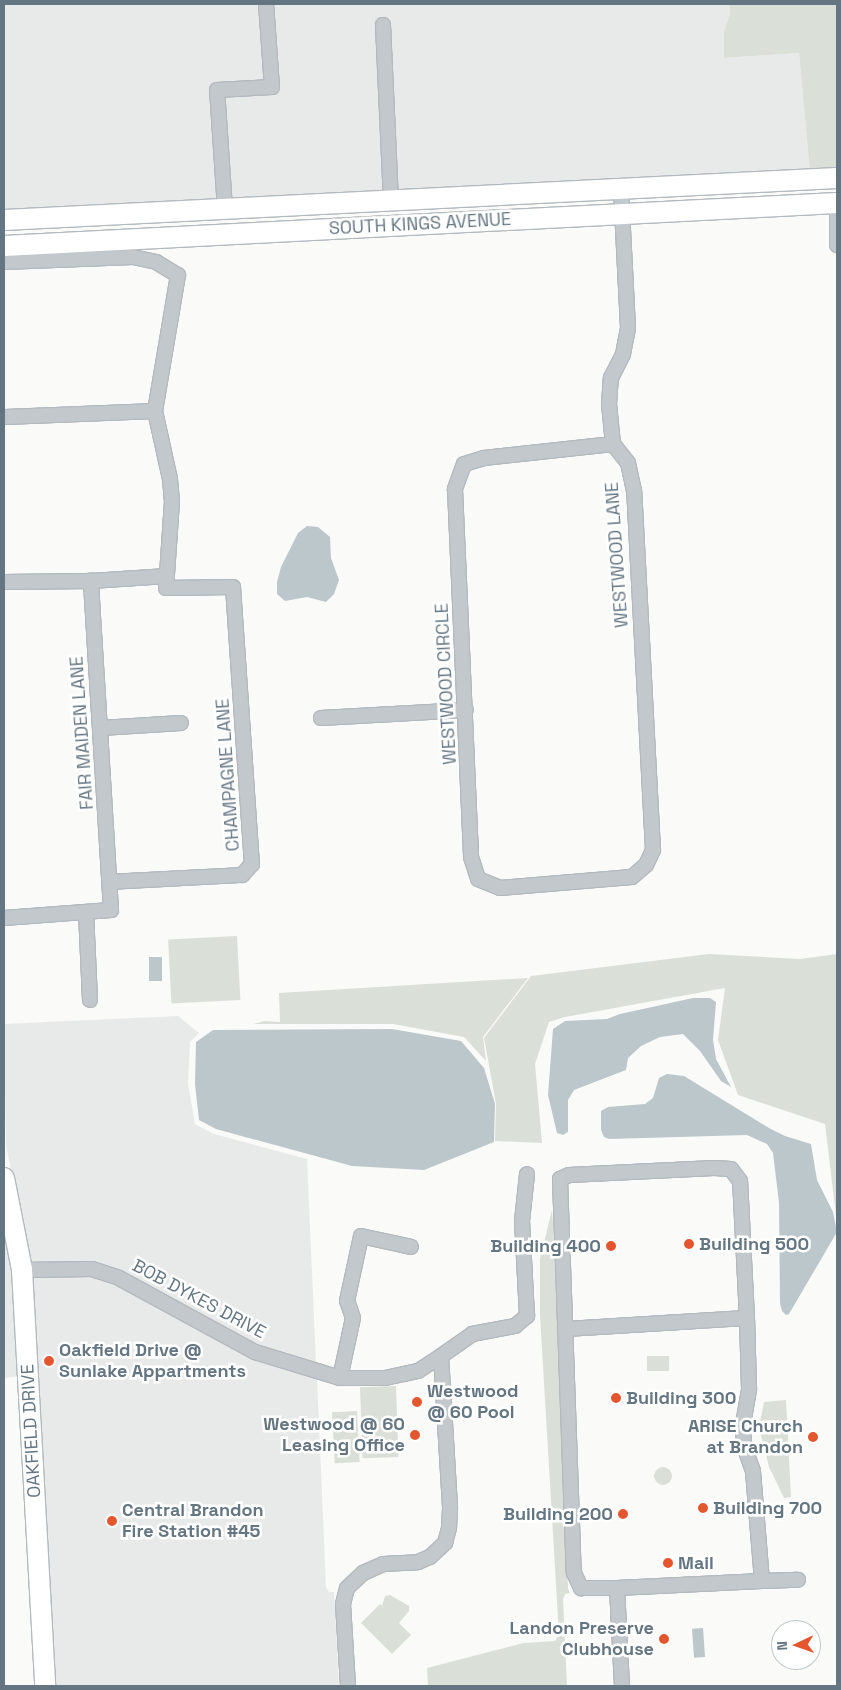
<!DOCTYPE html>
<html>
<head>
<meta charset="utf-8">
<style>
  body { margin:0 }
  #map { position:relative; width:841px; height:1690px; overflow:hidden; background:#fafaf8; font-family:"Space Grotesk",sans-serif }
  div>[style] { position:absolute }
  .built>* { inset:0; background:#e8e9e9 }
  .green>* { inset:0; background:#dadfd7; transform-origin:0 0 }
  .round { border-radius:50% }
  .water>* { inset:0; background:#bbc7cb; transform-origin:0 0 }
  .roads { filter:drop-shadow(1px 0 #b3babf) drop-shadow(-1px 0 #b3babf) drop-shadow(0 1px #b3babf) drop-shadow(0 -1px #b3babf) }
  .street>* { height:14px; margin:-7px; padding:0 7px; transform-origin:7px; border-radius:7px; background:#c3c8cc }
  .secondary>* { height:20px; margin:-10px; padding:0 10px; transform-origin:10px; border-radius:10px; background:#fff }
  .dots>* { width:14px; height:14px; translate:-50% -50%; box-sizing:border-box; border:2px solid #fff; border-radius:50% }
  span { translate:-50% -50%; white-space:nowrap; text-align:center; line-height:1.15; -webkit-text-stroke:5px #fff; paint-order:stroke }
  .street-label { font-size:18px; color:#657683 }
  .poi-label { font-size:18px; color:#657683; font-weight:700 }
  .left { translate:0 -50%; text-align:left }
  .right { translate:-100% -50%; text-align:right }
  .frame { position:absolute; inset:0; border:5px solid #657683; pointer-events:none }
  .north { position:absolute; left:771px; top:1620px; width:50px; height:50px; box-sizing:border-box; background:#fff; border:1px solid #c1c8cd; border-radius:50%; rotate:267deg; font-size:14px; font-weight:700; line-height:20px; text-align:center; color:#657683 }
  .north::after { content:''; display:block; margin:auto; width:18px; height:22px; background:#e4572e; clip-path:polygon(50% 0,100% 100%,50% 72%,0 100%) }
</style>
</head>
<body>
<div id="map">
  <div class="built">
    <i style="clip-path:polygon(4px 4px,259px 4px,264px 81px,217px 83px,210px 91px,217px 203px,4px 213px)"></i>
    <i style="clip-path:polygon(274px 4px,730px 4px,730px 14px,724px 31px,725px 58px,799px 53px,810px 172px,398px 193px,390px 18px,376px 19px,383px 194px,232px 202px,225px 96px,272px 94px,279px 87px)"></i>
    <i style="clip-path:polygon(178px 1016px,199px 1033px,190px 1042px,188px 1084px,195px 1124px,214px 1134px,307px 1159px,316px 1363px,258px 1346px,122px 1272px,93px 1262px,29px 1263px,6px 1145px,4px 1024px)"></i>
    <i style="clip-path:polygon(4px 1212px,11px 1245px,21px 1376px,4px 1378px)"></i>
    <i style="clip-path:polygon(90px 1276px,116px 1284px,251px 1357px,317px 1378px,326px 1587px,329px 1592px,334px 1592px,339px 1686px,53px 1686px,30px 1277px)"></i>
  </div>
  <div class="green">
    <i style="clip-path:polygon(730px 4px,837px 4px,837px 171px,810px 172px,799px 53px,724px 58px,724px 31px,730px 14px)"></i>
    <i style="left:237px;top:936px;width:64px;height:69px;rotate:87deg"></i>
    <i style="clip-path:polygon(709px 954px,800px 959px,837px 954px,837px 1224px,825px 1124px,738px 1095px,718px 1040px,725px 988px,565px 1017px,549px 1022px,535px 1064px,542px 1143px,495px 1141px,496px 1104px,484px 1038px,531px 976px)"></i>
    <i style="clip-path:polygon(528px 978px,483px 1037px,486px 1061px,464px 1037px,393px 1024px,253px 1024px,265px 1021px,280px 1022px,279px 993px)"></i>
    <i style="clip-path:polygon(552px 1210px,560px 1335px,568px 1589px,570px 1593px,565px 1594px,563px 1599px,567px 1686px,428px 1686px,427px 1668px,524px 1643px,555px 1641px,559px 1635px,540px 1315px,540px 1259px)"></i>
    <i style="left:647px;top:1356px;width:22px;height:15px"></i>
    <i style="left:396px;top:1386px;width:71px;height:36px;rotate:88deg"></i>
    <i style="clip-path:polygon(786px 1400px,791px 1497px,784px 1498px,769px 1467px,759px 1427px,764px 1402px)"></i>
    <i style="left:357px;top:1411px;width:51px;height:25px;rotate:87deg"></i>
    <i class="round" style="left:654px;top:1467px;width:18px;height:18px"></i>
    <i style="clip-path:polygon(390px 1595px,409px 1606px,409px 1611px,399px 1623px,411px 1635px,392px 1654px,361px 1623px,380px 1604px,382px 1606px,385px 1596px)"></i>
  </div>
  <div class="water">
    <i style="clip-path:polygon(307px 526px,318px 527px,330px 537px,331px 558px,339px 580px,334px 594px,326px 602px,307px 597px,285px 601px,277px 594px,277px 582px,281px 567px,298px 533px)"></i>
    <i style="left:149px;top:957px;width:13px;height:24px"></i>
    <i style="clip-path:polygon(693px 998px,710px 998px,716px 1002px,713px 1040px,716px 1059px,731px 1087px,721px 1081px,700px 1051px,683px 1034px,660px 1037px,641px 1046px,628px 1058px,626px 1070px,574px 1090px,568px 1100px,568px 1132px,563px 1135px,557px 1133px,548px 1095px,553px 1029px,565px 1021px,607px 1019px,620px 1014px)"></i>
    <i style="clip-path:polygon(392px 1029px,461px 1041px,484px 1068px,495px 1104px,494px 1142px,424px 1170px,352px 1166px,216px 1129px,199px 1120px,195px 1084px,196px 1042px,213px 1030px)"></i>
    <i style="clip-path:polygon(667px 1074px,684px 1076px,769px 1128px,785px 1136px,811px 1144px,817px 1180px,833px 1212px,837px 1232px,789px 1314px,786px 1315px,782px 1311px,780px 1303px,779px 1203px,773px 1153px,767px 1144px,747px 1135px,609px 1139px,604px 1137px,601px 1130px,601px 1111px,608px 1107px,645px 1104px,653px 1098px,659px 1078px)"></i>
    <i style="left:703px;top:1628px;width:29px;height:11px;rotate:86deg"></i>
  </div>
  <div class="roads">
    <div class="street">
      <i style="left:383px;top:25px;width:176px;rotate:87.4deg"></i>
      <i style="left:225px;top:209px;width:119px;rotate:-93.8deg"></i>
      <i style="left:217px;top:90px;width:55px;rotate:-3.1deg"></i>
      <i style="left:272px;top:87px;width:83px;rotate:-94.1deg"></i>
      <i style="left:837px;top:211px;width:34px;rotate:90deg"></i>
      <i style="left:4px;top:262px;width:129px;rotate:-2.2deg"></i>
      <i style="left:133px;top:257px;width:24px;rotate:12deg"></i>
      <i style="left:156px;top:262px;width:26px;rotate:31deg"></i>
      <i style="left:178px;top:275px;width:138px;rotate:99.6deg"></i>
      <i style="left:155px;top:411px;width:70px;rotate:77.6deg"></i>
      <i style="left:170px;top:479px;width:22px;rotate:85deg"></i>
      <i style="left:172px;top:501px;width:87px;rotate:93.9deg"></i>
      <i style="left:166px;top:588px;width:67px;rotate:-0.9deg"></i>
      <i style="left:233px;top:587px;width:278px;rotate:86.1deg"></i>
      <i style="left:252px;top:864px;width:15px;rotate:132deg"></i>
      <i style="left:242px;top:875px;width:132px;rotate:177deg"></i>
      <i style="left:4px;top:417px;width:151px;rotate:-2.3deg"></i>
      <i style="left:613px;top:444px;width:130px;rotate:173.8deg"></i>
      <i style="left:484px;top:458px;width:21px;rotate:163deg"></i>
      <i style="left:464px;top:464px;width:27px;rotate:110deg"></i>
      <i style="left:455px;top:489px;width:368px;rotate:87.5deg"></i>
      <i style="left:471px;top:857px;width:23px;rotate:72deg"></i>
      <i style="left:478px;top:879px;width:24px;rotate:22deg"></i>
      <i style="left:500px;top:888px;width:132px;rotate:-4.8deg"></i>
      <i style="left:632px;top:877px;width:18px;rotate:-41deg"></i>
      <i style="left:646px;top:865px;width:17px;rotate:-65deg"></i>
      <i style="left:653px;top:850px;width:360px;rotate:-93deg"></i>
      <i style="left:634px;top:491px;width:29px;rotate:-102deg"></i>
      <i style="left:628px;top:463px;width:24px;rotate:-128deg"></i>
      <i style="left:613px;top:444px;width:40px;rotate:-95.7deg"></i>
      <i style="left:609px;top:404px;width:26px;rotate:-86deg"></i>
      <i style="left:611px;top:378px;width:27px;rotate:-63deg"></i>
      <i style="left:623px;top:354px;width:26px;rotate:-79deg"></i>
      <i style="left:628px;top:328px;width:139px;rotate:-92.9deg"></i>
      <i style="left:4px;top:582px;width:87px;rotate:-0.7deg"></i>
      <i style="left:91px;top:581px;width:76px;rotate:-3.8deg"></i>
      <i style="left:321px;top:718px;width:145px;rotate:-3.2deg"></i>
      <i style="left:101px;top:728px;width:80px;rotate:-3.6deg"></i>
      <i style="left:86px;top:912px;width:88px;rotate:87.4deg"></i>
      <i style="left:4px;top:918px;width:107px;rotate:-4.3deg"></i>
      <i style="left:111px;top:910px;width:330px;rotate:-93.5deg"></i>
      <i style="left:22px;top:1270px;width:70px;rotate:-0.8deg"></i>
      <i style="left:92px;top:1269px;width:28px;rotate:18deg"></i>
      <i style="left:119px;top:1278px;width:155px;rotate:28.6deg"></i>
      <i style="left:255px;top:1352px;width:89px;rotate:17deg"></i>
      <i style="left:340px;top:1378px;width:45px"></i>
      <i style="left:385px;top:1378px;width:34px;rotate:-12deg"></i>
      <i style="left:418px;top:1371px;width:27px;rotate:-33deg"></i>
      <i style="left:565px;top:1329px;width:182px;rotate:-3.5deg"></i>
      <i style="left:340px;top:1378px;width:61px;rotate:-77.8deg"></i>
      <i style="left:353px;top:1318px;width:18px;rotate:-109deg"></i>
      <i style="left:347px;top:1301px;width:66px;rotate:-77.8deg"></i>
      <i style="left:361px;top:1236px;width:51px;rotate:12.4deg"></i>
      <i style="left:762px;top:1581px;width:36px;rotate:-2deg"></i>
      <i style="left:617px;top:1588px;width:145px;rotate:-2.8deg"></i>
      <i style="left:762px;top:1581px;width:110px;rotate:-94.7deg"></i>
      <i style="left:753px;top:1471px;width:27px;rotate:-110deg"></i>
      <i style="left:744px;top:1446px;width:22px;rotate:-93deg"></i>
      <i style="left:743px;top:1424px;width:36px;rotate:-80deg"></i>
      <i style="left:749px;top:1389px;width:71px;rotate:-91.6deg"></i>
      <i style="left:747px;top:1318px;width:137px;rotate:-92.9deg"></i>
      <i style="left:740px;top:1181px;width:15px;rotate:-127deg"></i>
      <i style="left:731px;top:1169px;width:17px;rotate:-177deg"></i>
      <i style="left:714px;top:1168px;width:145px;rotate:177.2deg"></i>
      <i style="left:569px;top:1175px;width:10px;rotate:156deg"></i>
      <i style="left:560px;top:1179px;width:394px;rotate:88deg"></i>
      <i style="left:574px;top:1573px;width:17px;rotate:65deg"></i>
      <i style="left:581px;top:1588px;width:36px"></i>
      <i style="left:617px;top:1588px;width:98px;rotate:87.1deg"></i>
      <i style="left:348px;top:1686px;width:82px;rotate:-93.5deg"></i>
      <i style="left:343px;top:1604px;width:16px;rotate:-76deg"></i>
      <i style="left:347px;top:1588px;width:22px;rotate:-43deg"></i>
      <i style="left:363px;top:1573px;width:22px;rotate:-24deg"></i>
      <i style="left:383px;top:1564px;width:35px;rotate:-3deg"></i>
      <i style="left:418px;top:1562px;width:13px;rotate:-23deg"></i>
      <i style="left:430px;top:1557px;width:21px;rotate:-43deg"></i>
      <i style="left:445px;top:1543px;width:16px;rotate:-75deg"></i>
      <i style="left:449px;top:1528px;width:21px;rotate:-87deg"></i>
      <i style="left:450px;top:1507px;width:151px;rotate:-93.4deg"></i>
      <i style="left:441px;top:1356px;width:38px;rotate:-35deg"></i>
      <i style="left:472px;top:1334px;width:44px;rotate:-10.5deg"></i>
      <i style="left:515px;top:1326px;width:16px;rotate:-40deg"></i>
      <i style="left:527px;top:1316px;width:95px;rotate:-93deg"></i>
      <i style="left:522px;top:1221px;width:47px;rotate:-83.9deg"></i>
    </div>
    <div class="secondary">
      <i style="left:4px;top:220px;width:834px;rotate:-2.89deg"></i>
      <i style="left:4px;top:246px;width:834px;rotate:-2.96deg"></i>
      <i style="left:4px;top:1178px;width:94px;rotate:78.9deg"></i>
      <i style="left:22px;top:1270px;width:417px;rotate:86.8deg"></i>
    </div>
  </div>
  <div class="dots">
    <i style="left:689px;top:1244px;background:#e4572e"></i>
    <i style="left:611px;top:1246px;background:#e4572e"></i>
    <i style="left:49px;top:1361px;background:#e4572e"></i>
    <i style="left:616px;top:1398px;background:#e4572e"></i>
    <i style="left:417px;top:1402px;background:#e4572e"></i>
    <i style="left:415px;top:1435px;background:#e4572e"></i>
    <i style="left:813px;top:1437px;background:#e4572e"></i>
    <i style="left:703px;top:1508px;background:#e4572e"></i>
    <i style="left:623px;top:1514px;background:#e4572e"></i>
    <i style="left:112px;top:1521px;background:#e4572e"></i>
    <i style="left:668px;top:1563px;background:#e4572e"></i>
    <i style="left:664px;top:1639px;background:#e4572e"></i>
  </div>
  <div class="street-label">
    <span style="left:420px;top:224px;rotate:-3deg">SOUTH KINGS AVENUE</span>
    <span style="left:617px;top:555px;rotate:-94deg">WESTWOOD LANE</span>
    <span style="left:446px;top:684px;rotate:-93deg">WESTWOOD CIRCLE</span>
    <span style="left:82px;top:733px;rotate:-94deg">FAIR MAIDEN LANE</span>
    <span style="left:228px;top:775px;rotate:-94deg">CHAMPAGNE LANE</span>
    <span style="left:199px;top:1299px;rotate:28deg">BOB DYKES DRIVE</span>
    <span style="left:31px;top:1431px;rotate:-93deg">OAKFIELD DRIVE</span>
  </div>
  <div class="poi-label">
    <span class="left" style="left:699px;top:1244px">Building 500</span>
    <span class="right" style="left:601px;top:1246px">Building 400</span>
    <span class="left" style="left:59px;top:1361px">Oakfield Drive @<br>Sunlake Appartments</span>
    <span class="left" style="left:427px;top:1402px">Westwood<br>@ 60 Pool</span>
    <span class="left" style="left:626px;top:1398px">Building 300</span>
    <span class="right" style="left:405px;top:1435px">Westwood @ 60<br>Leasing Office</span>
    <span class="right" style="left:803px;top:1437px">ARISE Church<br>at Brandon</span>
    <span class="left" style="left:713px;top:1508px">Building 700</span>
    <span class="left" style="left:122px;top:1521px">Central Brandon<br>Fire Station #45</span>
    <span class="right" style="left:613px;top:1514px">Building 200</span>
    <span class="left" style="left:678px;top:1563px">Mail</span>
    <span class="right" style="left:654px;top:1639px">Landon Preserve<br>Clubhouse</span>
  </div>
  <div class="frame"></div>
  <div class="north">N</div>
</div>
</body>
</html>
